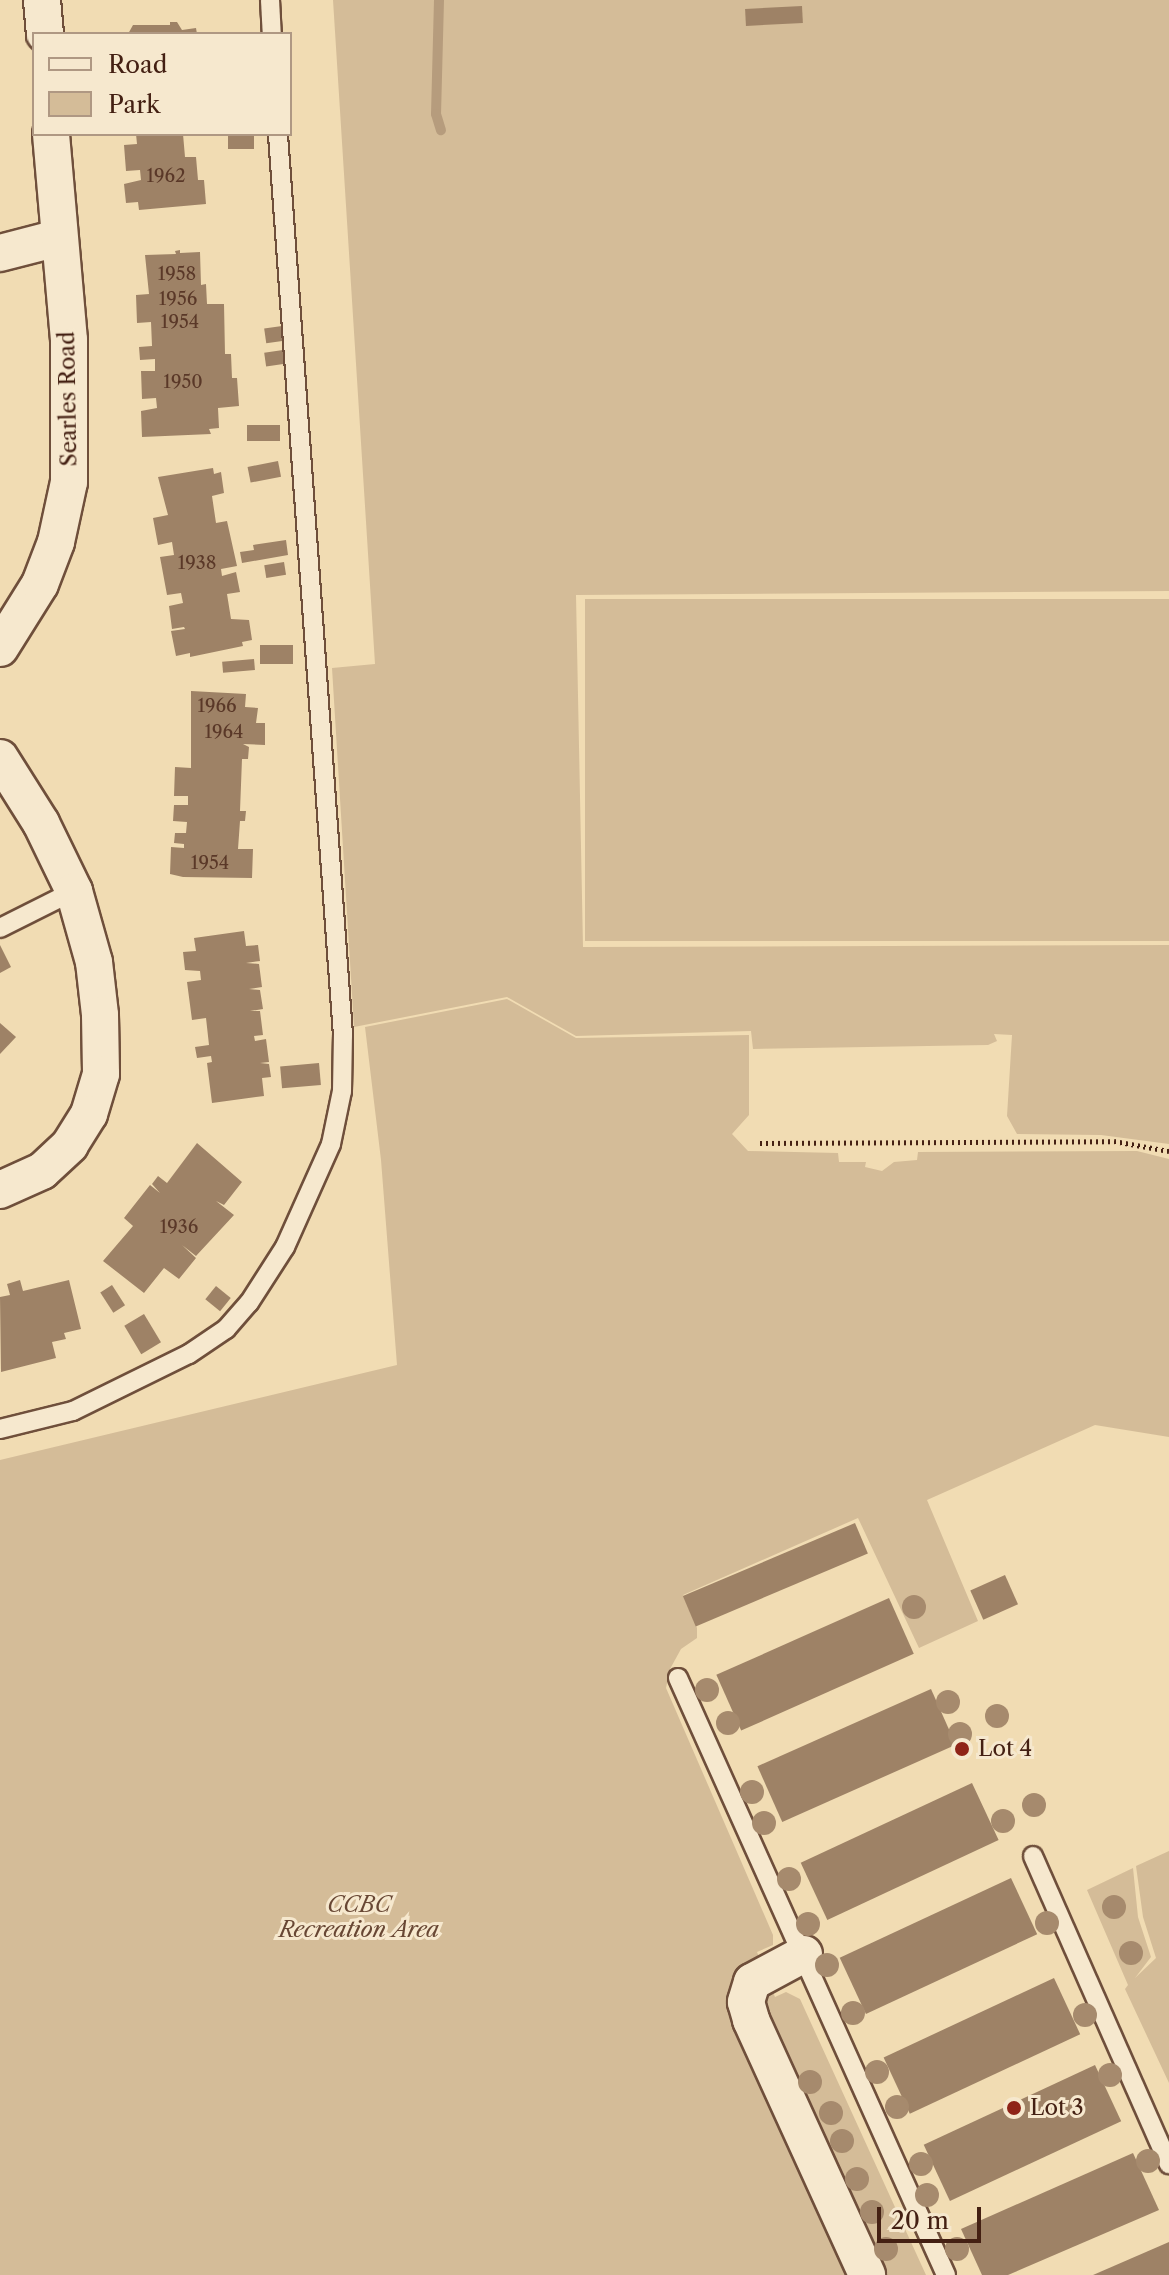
<!DOCTYPE html>
<html>
<head>
<meta charset="utf-8">
<style>
  body { margin:0 }
  #map { position:relative; width:1169px; height:2275px; overflow:hidden; background:#f1dcb3; font-family:"Libre Caslon Text",serif }
  div>[style] { position:absolute }
  .green>* { inset:0; background:#d4bc98; transform-origin:0 0 }
  .stream>* { height:10px; margin:-5px; padding:0 5px; transform-origin:5px; border-radius:5px; background:#b69c7d }
  .building>* { inset:0; background:#9e8266; transform-origin:0 0 }
  .path>* { height:5px; margin-top:-2.5px; transform-origin:0; background:repeating-linear-gradient(90deg,#442013 0 2px,transparent 0 6px) }
  .roads { filter:drop-shadow(2px 0 #6f4f3b) drop-shadow(-2px 0 #6f4f3b) drop-shadow(0 2px #6f4f3b) drop-shadow(0 -2px #6f4f3b) }
  .service>* { height:18px; margin:-9px; padding:0 9px; transform-origin:9px; border-radius:9px; background:#f6e8ce }
  .minor>* { height:36px; margin:-18px; padding:0 18px; transform-origin:18px; border-radius:18px; background:#f6e8ce }
  .trees>* { width:24px; height:24px; margin:-12px; border-radius:50%; background:#a68a6d }
  .dots>* { width:22px; height:22px; translate:-50% -50%; box-sizing:border-box; border:4px solid #f6e8ce; border-radius:50% }
  span { translate:-50% -50%; white-space:nowrap; text-align:center; line-height:1.15; -webkit-text-stroke:6px #f6e8ce; paint-order:stroke }
  .number-label { font-size:18px; color:#5a3828 }
  .number-label span { -webkit-text-stroke-width:0 }
  .street-label { font-size:22px; color:#442013 }
  .poi-label { font-size:22px; color:#442013 }
  .left { translate:0 -50%; text-align:left }
  .park-label { font-size:22px; color:#684734; font-style:italic }
  .legend { position:absolute; left:32px; top:32px; width:260px; height:104px; box-sizing:border-box; background:#f6e8ce; border:2px solid #af9883; margin:0; padding:10px 14px; list-style:none; font-size:24px; color:#442013 }
  .legend li { display:flex; align-items:center; gap:16px; height:40px }
  .legend b { width:40px; border:2px solid #af9883 }
  .scale { position:absolute; left:877px; top:2207px; width:104px; height:36px; box-sizing:border-box; border:4px solid #442013; border-top:0; padding-left:10px; font-size:24px; line-height:28px; white-space:nowrap; color:#442013; -webkit-text-stroke:6px #f6e8ce; paint-order:stroke }
</style>
</head>
<body>
<div id="map">
  <div class="green">
    <i style="clip-path:polygon(333px 0,1169px 0,1169px 591px,576px 595px,583px 947px,1169px 945px,1169px 1144px,1101px 1135px,1017px 1134px,1007px 1116px,1012px 1035px,994px 1034px,997px 1041px,988px 1045px,753px 1049px,751px 1031px,576px 1036px,507px 997px,354px 1027px,332px 668px,375px 664px)"></i>
    <i style="left:1169px;top:599px;width:342px;height:584px;rotate:90deg"></i>
    <i style="clip-path:polygon(507px 999px,576px 1038px,749px 1035px,749px 1115px,732px 1134px,748px 1151px,838px 1153px,839px 1162px,866px 1162px,865px 1167px,882px 1171px,894px 1162px,917px 1160px,918px 1152px,1137px 1151px,1169px 1159px,1169px 1437px,1095px 1425px,927px 1500px,978px 1621px,919px 1648px,858px 1518px,683px 1595px,697px 1628px,697px 1638px,681px 1649px,670px 1669px,666px 1688px,773px 1935px,773px 1945px,757px 1952px,775px 1997px,786px 1992px,800px 1999px,926px 2275px,0 2275px,0 1460px,397px 1365px,381px 1160px,365px 1027px)"></i>
    <i style="clip-path:polygon(1169px 1851px,1169px 2083px,1125px 1989px,1128px 1985px,1087px 1890px,1133px 1868px,1138px 1917px,1151px 1957px,1135px 1978px,1156px 1958px,1143px 1917px,1136px 1866px)"></i>
  </div>
  <div class="stream">
    <i style="left:439px;top:0;width:114px;rotate:91.5deg"></i>
    <i style="left:436px;top:114px;width:17px;rotate:73deg"></i>
  </div>
  <div class="building">
    <i style="left:802px;top:6px;width:17px;height:57px;rotate:87deg"></i>
    <i style="clip-path:polygon(170px 22px,177px 22px,182px 30px,196px 28px,197px 34px,128px 34px,133px 25px,170px 25px)"></i>
    <i style="clip-path:polygon(136px 134px,183px 134px,185px 157px,196px 157px,198px 180px,204px 180px,206px 204px,139px 210px,138px 202px,126px 203px,124px 184px,141px 180px,140px 170px,126px 171px,124px 145px,137px 144px)"></i>
    <i style="left:254px;top:136px;width:13px;height:26px;rotate:90deg"></i>
    <i style="clip-path:polygon(180px 250px,180px 253px,200px 252px,201px 285px,206px 284px,207px 304px,224px 304px,225px 354px,231px 354px,232px 378px,237px 378px,239px 406px,218px 408px,219px 428px,209px 429px,211px 434px,142px 437px,141px 411px,157px 408px,156px 398px,142px 399px,141px 371px,155px 371px,155px 359px,140px 360px,139px 347px,152px 346px,151px 322px,137px 323px,136px 295px,149px 294px,145px 255px,176px 254px,175px 251px)"></i>
    <i style="left:282px;top:326px;width:15px;height:18px;rotate:82deg"></i>
    <i style="left:283px;top:350px;width:14px;height:19px;rotate:82deg"></i>
    <i style="left:280px;top:425px;width:16px;height:33px;rotate:90deg"></i>
    <i style="left:278px;top:461px;width:16px;height:31px;rotate:79deg"></i>
    <i style="clip-path:polygon(213px 468px,214px 474px,221px 472px,224px 493px,212px 496px,216px 523px,227px 521px,237px 566px,221px 569px,222px 576px,236px 572px,240px 592px,227px 594px,231px 619px,249px 620px,252px 640px,242px 642px,243px 646px,190px 657px,190px 653px,176px 656px,171px 631px,185px 629px,184px 627px,172px 629px,169px 606px,183px 603px,181px 593px,167px 595px,160px 557px,174px 555px,172px 542px,158px 545px,153px 518px,168px 515px,158px 477px)"></i>
    <i style="clip-path:polygon(286px 540px,288px 555px,242px 563px,240px 552px,254px 550px,253px 545px)"></i>
    <i style="left:284px;top:562px;width:13px;height:20px;rotate:81deg"></i>
    <i style="left:293px;top:645px;width:19px;height:33px;rotate:90deg"></i>
    <i style="left:254px;top:659px;width:11px;height:32px;rotate:85deg"></i>
    <i style="clip-path:polygon(191px 691px,246px 694px,245px 707px,258px 708px,256px 723px,265px 723px,265px 745px,243px 744px,249px 747px,248px 759px,242px 759px,240px 811px,246px 811px,245px 821px,240px 821px,238px 849px,253px 849px,252px 878px,183px 877px,170px 874px,171px 847px,184px 848px,184px 844px,174px 843px,175px 833px,186px 833px,187px 822px,173px 821px,174px 805px,188px 805px,188px 796px,174px 796px,175px 767px,191px 768px)"></i>
    <i style="clip-path:polygon(244px 931px,246px 946px,258px 945px,260px 961px,246px 963px,259px 964px,262px 987px,249px 989px,260px 990px,263px 1009px,250px 1011px,260px 1011px,263px 1035px,254px 1036px,255px 1041px,266px 1039px,269px 1062px,260px 1063px,269px 1064px,271px 1077px,262px 1078px,264px 1096px,212px 1103px,207px 1063px,212px 1062px,211px 1056px,197px 1058px,195px 1047px,209px 1045px,206px 1018px,192px 1020px,187px 982px,201px 980px,200px 971px,185px 970px,183px 952px,196px 951px,194px 938px)"></i>
    <i style="clip-path:polygon(0 945px,11px 967px,0 973px)"></i>
    <i style="clip-path:polygon(0 1023px,16px 1037px,0 1054px)"></i>
    <i style="left:319px;top:1063px;width:22px;height:39px;rotate:85deg"></i>
    <i style="clip-path:polygon(197px 1143px,242px 1182px,224px 1205px,216px 1201px,234px 1215px,196px 1256px,182px 1245px,196px 1258px,179px 1279px,164px 1268px,144px 1293px,103px 1261px,133px 1226px,124px 1218px,150px 1185px,160px 1193px,152px 1184px,158px 1176px,167px 1183px)"></i>
    <i style="clip-path:polygon(20px 1280px,23px 1291px,69px 1280px,81px 1329px,64px 1333px,66px 1339px,52px 1342px,56px 1358px,1px 1372px,0 1297px,10px 1295px,7px 1284px)"></i>
    <i style="left:112px;top:1285px;width:24px;height:14px;rotate:57deg"></i>
    <i style="left:216px;top:1286px;width:19px;height:17px;rotate:39deg"></i>
    <i style="left:144px;top:1314px;width:33px;height:23px;rotate:59deg"></i>
    <i style="left:855px;top:1523px;width:33px;height:187px;rotate:67deg"></i>
    <i style="left:1005px;top:1575px;width:32px;height:38px;rotate:66deg"></i>
    <i style="left:889px;top:1598px;width:61px;height:189px;rotate:66deg"></i>
    <i style="left:931px;top:1689px;width:61px;height:190px;rotate:66deg"></i>
    <i style="left:972px;top:1783px;width:63px;height:189px;rotate:65deg"></i>
    <i style="left:1011px;top:1878px;width:62px;height:189px;rotate:65deg"></i>
    <i style="left:1054px;top:1978px;width:62px;height:188px;rotate:65deg"></i>
    <i style="left:1095px;top:2065px;width:62px;height:189px;rotate:65deg"></i>
    <i style="clip-path:polygon(1133px 2153px,1159px 2210px,1008px 2275px,982px 2275px,961px 2229px)"></i>
    <i style="clip-path:polygon(1169px 2242px,1169px 2275px,1093px 2275px)"></i>
  </div>
  <div class="path">
    <i style="left:760px;top:1143px;width:354px;rotate:-0.3deg"></i>
    <i style="left:1114px;top:1141px;width:56px;rotate:10.3deg"></i>
  </div>
  <div class="roads">
    <div class="service">
      <i style="left:270px;top:0;width:34px;rotate:87deg"></i>
      <i style="left:0;top:928px;width:83px;rotate:-26.6deg"></i>
      <i style="left:0;top:1429px;width:75px;rotate:-13.9deg"></i>
      <i style="left:73px;top:1411px;width:129px;rotate:-26.2deg"></i>
      <i style="left:189px;top:1354px;width:45px;rotate:-34deg"></i>
      <i style="left:226px;top:1329px;width:35px;rotate:-49deg"></i>
      <i style="left:249px;top:1303px;width:67px;rotate:-57.3deg"></i>
      <i style="left:285px;top:1247px;width:113px;rotate:-65.9deg"></i>
      <i style="left:331px;top:1144px;width:54px;rotate:-78.3deg"></i>
      <i style="left:342px;top:1091px;width:56px;rotate:-89deg"></i>
      <i style="left:343px;top:1035px;width:903px;rotate:-94.13deg"></i>
      <i style="left:678px;top:1678px;width:654px;rotate:65.82deg"></i>
      <i style="left:1033px;top:1856px;width:337px;rotate:66.2deg"></i>
    </div>
    <div class="minor">
      <i style="left:42px;top:0;width:34px;rotate:85deg"></i>
      <i style="left:0;top:253px;width:60px;rotate:-14.5deg"></i>
      <i style="left:0;top:648px;width:75px;rotate:-58deg"></i>
      <i style="left:40px;top:584px;width:45px;rotate:-69.1deg"></i>
      <i style="left:56px;top:542px;width:61px;rotate:-77.8deg"></i>
      <i style="left:69px;top:482px;width:142px;rotate:-90deg"></i>
      <i style="left:69px;top:340px;width:207px;rotate:-95deg"></i>
      <i style="left:0;top:758px;width:77px;rotate:57.8deg"></i>
      <i style="left:41px;top:823px;width:76px;rotate:64.1deg"></i>
      <i style="left:74px;top:891px;width:74px;rotate:74.3deg"></i>
      <i style="left:94px;top:962px;width:53px;rotate:83.5deg"></i>
      <i style="left:100px;top:1015px;width:59px;rotate:89deg"></i>
      <i style="left:101px;top:1074px;width:42px;rotate:106.7deg"></i>
      <i style="left:89px;top:1114px;width:36px;rotate:122deg"></i>
      <i style="left:70px;top:1145px;width:38px;rotate:137deg"></i>
      <i style="left:42px;top:1171px;width:46px;rotate:155.7deg"></i>
      <i style="left:804px;top:1954px;width:59px;rotate:151.7deg"></i>
      <i style="left:752px;top:1982px;width:21px;rotate:107deg"></i>
      <i style="left:746px;top:2002px;width:19px;rotate:74deg"></i>
      <i style="left:751px;top:2020px;width:280px;rotate:65.5deg"></i>
    </div>
  </div>
  <div class="trees">
    <i style="left:914px;top:1607px"></i>
    <i style="left:707px;top:1690px"></i>
    <i style="left:948px;top:1702px"></i>
    <i style="left:997px;top:1716px"></i>
    <i style="left:728px;top:1723px"></i>
    <i style="left:960px;top:1734px"></i>
    <i style="left:752px;top:1792px"></i>
    <i style="left:1034px;top:1805px"></i>
    <i style="left:1003px;top:1821px"></i>
    <i style="left:764px;top:1823px"></i>
    <i style="left:789px;top:1879px"></i>
    <i style="left:1114px;top:1907px"></i>
    <i style="left:1047px;top:1923px"></i>
    <i style="left:808px;top:1924px"></i>
    <i style="left:1131px;top:1953px"></i>
    <i style="left:827px;top:1965px"></i>
    <i style="left:853px;top:2013px"></i>
    <i style="left:1085px;top:2015px"></i>
    <i style="left:877px;top:2072px"></i>
    <i style="left:1110px;top:2075px"></i>
    <i style="left:810px;top:2082px"></i>
    <i style="left:897px;top:2107px"></i>
    <i style="left:831px;top:2113px"></i>
    <i style="left:842px;top:2141px"></i>
    <i style="left:1148px;top:2161px"></i>
    <i style="left:921px;top:2164px"></i>
    <i style="left:857px;top:2179px"></i>
    <i style="left:927px;top:2195px"></i>
    <i style="left:872px;top:2212px"></i>
    <i style="left:886px;top:2249px"></i>
    <i style="left:957px;top:2249px"></i>
  </div>
  <div class="dots">
    <i style="left:962px;top:1749px;background:#8f2418"></i>
    <i style="left:1014px;top:2108px;background:#8f2418"></i>
  </div>
  <div class="number-label">
    <span style="left:166px;top:176px">1962</span>
    <span style="left:177px;top:274px">1958</span>
    <span style="left:178px;top:299px">1956</span>
    <span style="left:180px;top:322px">1954</span>
    <span style="left:183px;top:382px">1950</span>
    <span style="left:197px;top:563px">1938</span>
    <span style="left:217px;top:706px">1966</span>
    <span style="left:224px;top:732px">1964</span>
    <span style="left:210px;top:863px">1954</span>
    <span style="left:179px;top:1227px">1936</span>
  </div>
  <div class="street-label">
    <span style="left:68px;top:399px;rotate:-91deg">Searles Road</span>
  </div>
  <div class="poi-label">
    <span class="left" style="left:978px;top:1749px">Lot 4</span>
    <span class="left" style="left:1030px;top:2108px">Lot 3</span>
  </div>
  <div class="park-label">
    <span style="left:359px;top:1917px">CCBC<br>Recreation Area</span>
  </div>
  <ul class="legend">
  <li><b style="height:10px;background:#f6e8ce"></b>Road</li>
  <li><b style="height:22px;background:#d4bc98"></b>Park</li>
  </ul>
  <div class="scale">20 m</div>
</div>
</body>
</html>
